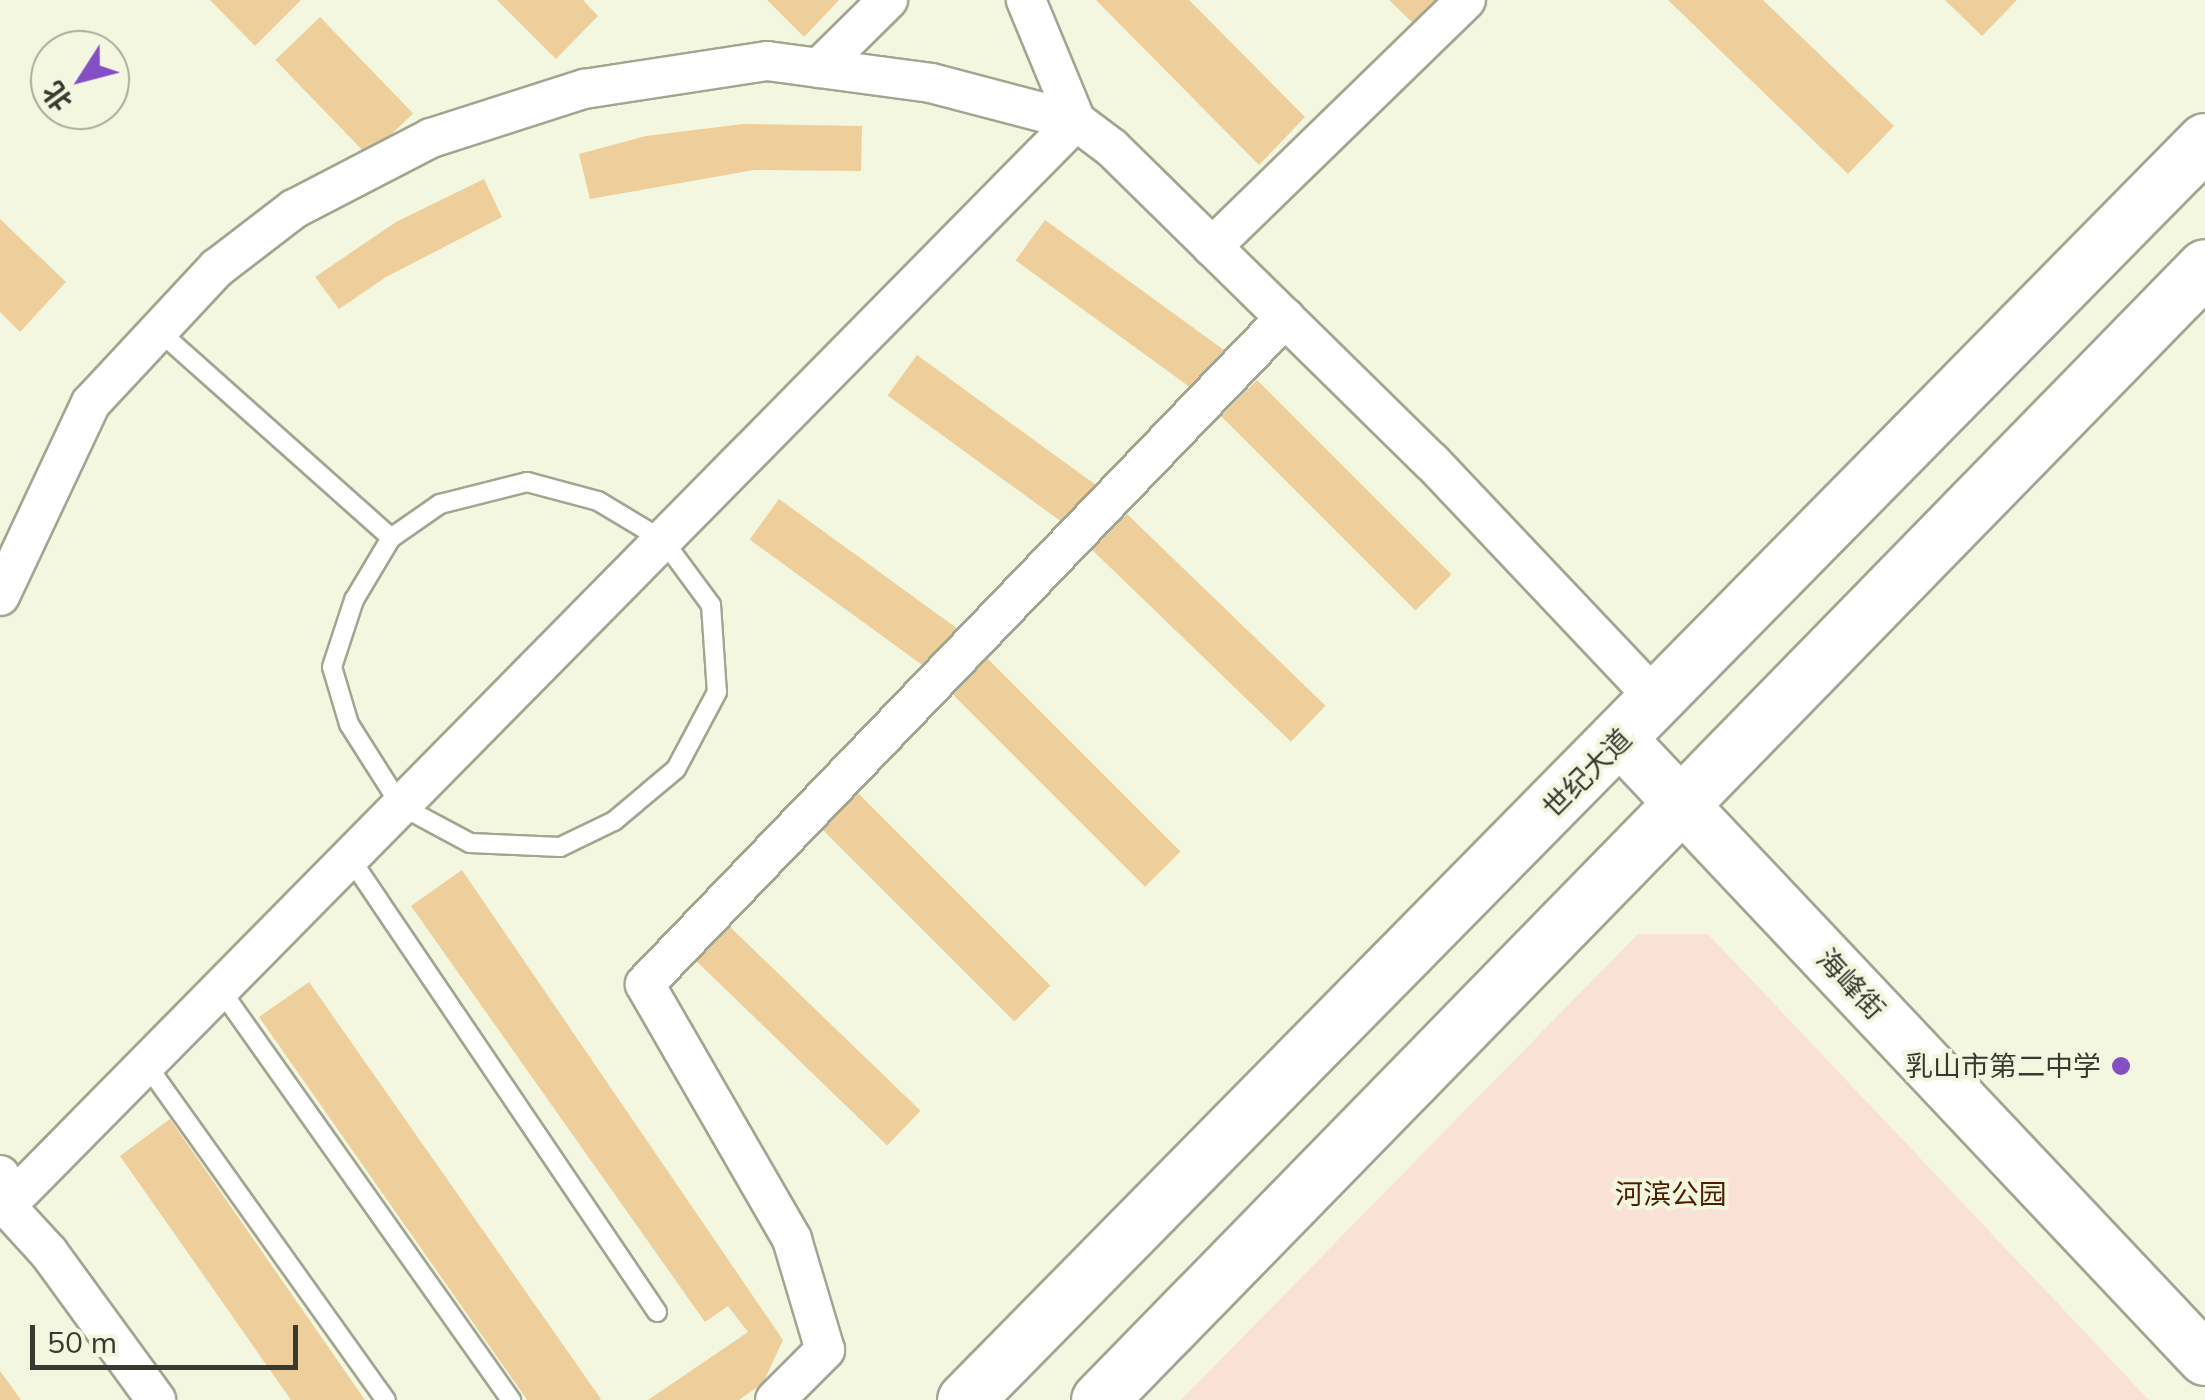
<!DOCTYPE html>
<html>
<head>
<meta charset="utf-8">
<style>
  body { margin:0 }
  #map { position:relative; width:2205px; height:1400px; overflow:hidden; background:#f3f7e0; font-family:Mulish,"Noto Sans SC",sans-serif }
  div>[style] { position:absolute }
  .green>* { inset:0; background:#f9e1d6 }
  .building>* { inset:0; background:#eece9a; transform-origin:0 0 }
  .roads { filter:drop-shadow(2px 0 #a2a590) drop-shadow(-2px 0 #a2a590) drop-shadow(0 2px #a2a590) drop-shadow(0 -2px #a2a590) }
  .lane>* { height:18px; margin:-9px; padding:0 9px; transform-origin:9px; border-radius:9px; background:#fff }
  .street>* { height:38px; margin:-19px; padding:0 19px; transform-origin:19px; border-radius:19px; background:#fff }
  .secondary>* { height:52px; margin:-26px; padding:0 26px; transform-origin:26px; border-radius:26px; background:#fff }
  .primary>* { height:55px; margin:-27.5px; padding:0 27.5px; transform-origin:27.5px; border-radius:27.5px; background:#fff }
  .dots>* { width:28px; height:28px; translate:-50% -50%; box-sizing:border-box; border:5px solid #f3f7e0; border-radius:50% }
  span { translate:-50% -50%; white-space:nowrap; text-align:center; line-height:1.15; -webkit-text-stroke:8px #f3f7e0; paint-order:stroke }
  .street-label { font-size:28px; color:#383a31 }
  .poi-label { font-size:28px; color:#383a31 }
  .right { translate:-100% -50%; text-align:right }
  .park-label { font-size:28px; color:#501d01 }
  .north { position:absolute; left:30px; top:30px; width:100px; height:100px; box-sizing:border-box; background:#f3f7e0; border:2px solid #a8ab9a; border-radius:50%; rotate:234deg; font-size:28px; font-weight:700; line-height:40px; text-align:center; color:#383a31 }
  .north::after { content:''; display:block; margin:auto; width:35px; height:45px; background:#844ec5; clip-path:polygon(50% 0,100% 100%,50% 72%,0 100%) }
  .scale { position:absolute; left:30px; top:1325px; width:268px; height:45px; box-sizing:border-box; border:5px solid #383a31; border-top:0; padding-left:12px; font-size:30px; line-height:35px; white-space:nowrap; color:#383a31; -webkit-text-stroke:8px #f3f7e0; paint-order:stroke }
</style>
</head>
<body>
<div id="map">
  <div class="green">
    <i style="clip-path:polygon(1638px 934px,1708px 934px,2149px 1400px,1181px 1400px)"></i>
  </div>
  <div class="building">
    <i style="clip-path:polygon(210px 0,301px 0,255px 46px)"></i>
    <i style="clip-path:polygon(497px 0,583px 0,598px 16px,556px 59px)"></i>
    <i style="clip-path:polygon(767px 0,839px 0,804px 37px)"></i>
    <i style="clip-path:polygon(1096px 0,1189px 0,1305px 117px,1259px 165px)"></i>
    <i style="clip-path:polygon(1389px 0,1439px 0,1415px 25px)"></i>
    <i style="clip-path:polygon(1668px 0,1763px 0,1894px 126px,1848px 174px)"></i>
    <i style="clip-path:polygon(1945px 0,2017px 0,1982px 36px)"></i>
    <i style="left:320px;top:17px;width:134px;height:62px;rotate:46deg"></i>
    <i style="clip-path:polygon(743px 124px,862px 126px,861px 171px,754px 170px,590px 199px,579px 154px,646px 136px)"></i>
    <i style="clip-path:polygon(484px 179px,502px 217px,386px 277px,339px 309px,315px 277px,396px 222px)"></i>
    <i style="clip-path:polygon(0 219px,66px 282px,20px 332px,0 312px)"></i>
    <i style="left:1045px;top:220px;width:228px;height:50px;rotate:36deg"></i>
    <i style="left:917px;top:355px;width:228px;height:50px;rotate:36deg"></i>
    <i style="left:1257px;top:380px;width:275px;height:51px;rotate:45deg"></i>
    <i style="left:779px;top:499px;width:227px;height:50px;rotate:36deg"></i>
    <i style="left:1127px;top:514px;width:276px;height:50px;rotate:44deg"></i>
    <i style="left:986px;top:657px;width:275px;height:50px;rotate:45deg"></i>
    <i style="left:856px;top:791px;width:275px;height:51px;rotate:45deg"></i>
    <i style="clip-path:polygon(462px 870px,783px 1340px,763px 1383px,739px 1400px,648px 1400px,748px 1332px,728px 1306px,705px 1322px,411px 906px)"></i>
    <i style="left:727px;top:924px;width:269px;height:48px;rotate:44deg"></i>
    <i style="left:309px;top:982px;width:509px;height:61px;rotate:55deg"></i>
    <i style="clip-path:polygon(170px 1119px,365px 1400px,291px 1400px,120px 1156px)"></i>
    <i style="clip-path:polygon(0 1371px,21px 1400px,0 1400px)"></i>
  </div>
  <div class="roads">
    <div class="lane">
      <i style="left:159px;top:331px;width:311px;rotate:41.7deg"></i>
      <i style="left:527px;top:482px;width:73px;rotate:15deg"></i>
      <i style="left:598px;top:501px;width:76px;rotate:31deg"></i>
      <i style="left:663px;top:540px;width:81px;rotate:53.6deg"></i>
      <i style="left:711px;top:605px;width:87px;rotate:86.1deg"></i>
      <i style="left:717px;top:692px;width:87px;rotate:118deg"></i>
      <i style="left:676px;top:769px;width:81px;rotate:140deg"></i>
      <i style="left:614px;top:821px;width:60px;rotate:154.3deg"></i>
      <i style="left:560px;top:847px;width:90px;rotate:-177.5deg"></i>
      <i style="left:470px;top:843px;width:78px;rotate:-151.8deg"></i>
      <i style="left:401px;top:806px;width:97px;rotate:-122.4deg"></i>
      <i style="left:349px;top:724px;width:59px;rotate:-106.6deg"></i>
      <i style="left:332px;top:667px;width:71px;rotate:-71.8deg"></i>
      <i style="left:354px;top:600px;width:72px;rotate:-59.2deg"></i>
      <i style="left:391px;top:538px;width:60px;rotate:-34.8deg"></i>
      <i style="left:440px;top:504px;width:90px;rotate:-14.2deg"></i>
      <i style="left:350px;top:858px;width:548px;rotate:55.93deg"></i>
      <i style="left:220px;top:989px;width:504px;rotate:54.7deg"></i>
      <i style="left:146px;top:1064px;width:413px;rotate:54.5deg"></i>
    </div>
    <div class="street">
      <i style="left:819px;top:68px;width:97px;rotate:-44.6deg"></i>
      <i style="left:1212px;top:247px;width:354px;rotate:-44.2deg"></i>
      <i style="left:0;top:596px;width:213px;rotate:-64.8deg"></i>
      <i style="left:91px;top:403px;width:185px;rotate:-47deg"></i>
      <i style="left:217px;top:268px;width:97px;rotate:-37.5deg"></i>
      <i style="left:294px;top:209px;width:154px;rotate:-27.4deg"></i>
      <i style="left:431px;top:138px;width:161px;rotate:-17.8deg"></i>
      <i style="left:584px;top:89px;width:185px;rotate:-8.7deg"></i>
      <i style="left:767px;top:61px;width:165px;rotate:7.6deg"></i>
      <i style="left:931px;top:83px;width:150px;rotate:14.7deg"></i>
      <i style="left:1076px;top:121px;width:45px;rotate:36.9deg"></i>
      <i style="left:1112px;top:148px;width:448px;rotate:44.5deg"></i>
      <i style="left:1432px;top:462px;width:329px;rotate:46.6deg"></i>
      <i style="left:0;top:1175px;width:32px;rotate:79deg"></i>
      <i style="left:6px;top:1206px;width:64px;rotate:47.5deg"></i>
      <i style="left:49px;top:1253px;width:182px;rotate:53.9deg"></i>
      <i style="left:0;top:1204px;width:6px;rotate:18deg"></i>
      <i style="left:6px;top:1206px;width:1524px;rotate:-45.4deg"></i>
      <i style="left:1076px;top:121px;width:131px;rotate:-112.5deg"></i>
      <i style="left:775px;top:1400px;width:71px;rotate:-45deg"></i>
      <i style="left:825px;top:1350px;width:116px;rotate:-106.6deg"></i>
      <i style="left:792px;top:1239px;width:294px;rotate:-120deg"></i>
      <i style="left:645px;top:984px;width:924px;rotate:-46.14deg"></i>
    </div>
    <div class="secondary">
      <i style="left:1621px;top:740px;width:851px;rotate:46.67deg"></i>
    </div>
    <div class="primary">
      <i style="left:965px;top:1400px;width:1767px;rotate:-45.44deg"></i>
      <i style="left:1099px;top:1400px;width:1583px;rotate:-45.69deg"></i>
    </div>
  </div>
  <div class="dots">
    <i style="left:2121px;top:1066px;background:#844ec5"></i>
  </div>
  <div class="street-label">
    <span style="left:1587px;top:773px;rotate:-45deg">世纪大道</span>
    <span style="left:1851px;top:984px;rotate:47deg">海峰街</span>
  </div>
  <div class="poi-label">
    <span class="right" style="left:2101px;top:1066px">乳山市第二中学</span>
  </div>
  <div class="park-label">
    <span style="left:1671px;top:1194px">河滨公园</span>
  </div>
  <div class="north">北</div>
  <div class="scale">50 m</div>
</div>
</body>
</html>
